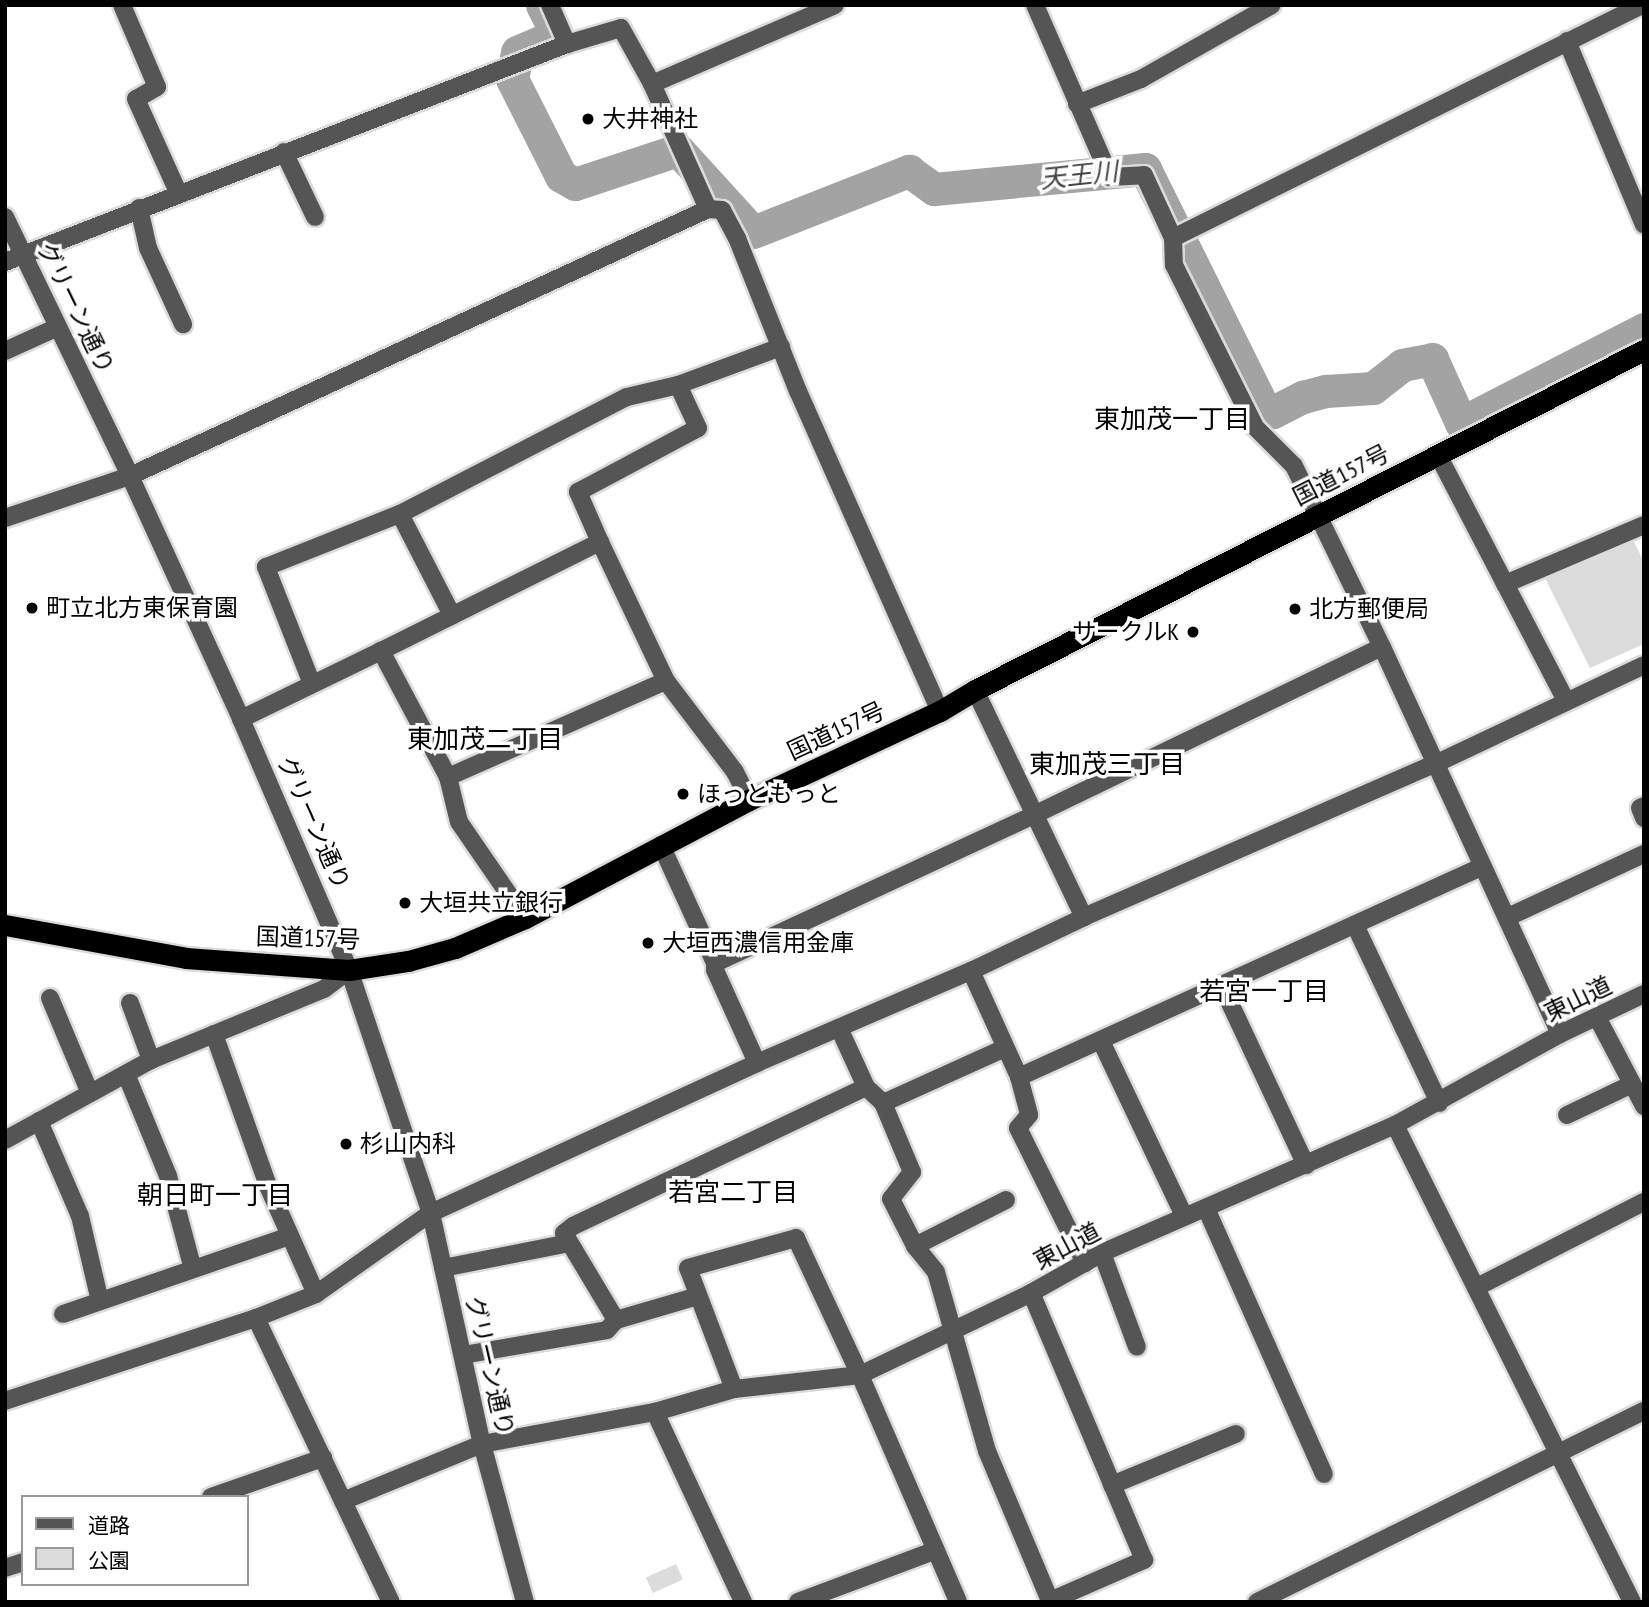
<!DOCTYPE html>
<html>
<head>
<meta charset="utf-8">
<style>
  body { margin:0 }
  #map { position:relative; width:1649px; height:1607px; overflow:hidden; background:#fff; font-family:"PT Sans Narrow","Noto Sans JP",sans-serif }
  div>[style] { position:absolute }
  .green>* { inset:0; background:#dcdcdc; transform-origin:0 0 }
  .river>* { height:33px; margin:-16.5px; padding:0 16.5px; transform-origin:16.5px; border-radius:16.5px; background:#a3a3a3 }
  .roads { filter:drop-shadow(2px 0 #dbdbdb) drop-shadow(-2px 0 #dbdbdb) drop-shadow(0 2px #dbdbdb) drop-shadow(0 -2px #dbdbdb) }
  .minor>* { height:18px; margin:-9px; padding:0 9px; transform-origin:9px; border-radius:9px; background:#555 }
  .highway>* { height:21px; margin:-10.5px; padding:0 10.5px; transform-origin:10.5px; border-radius:10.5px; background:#000 }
  .dots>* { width:19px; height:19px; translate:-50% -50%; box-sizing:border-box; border:4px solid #fff; border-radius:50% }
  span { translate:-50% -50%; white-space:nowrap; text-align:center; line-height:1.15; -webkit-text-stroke:7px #fff; paint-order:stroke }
  .poi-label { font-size:24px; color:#000 }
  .left { translate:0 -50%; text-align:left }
  .right { translate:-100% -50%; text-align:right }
  .street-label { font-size:24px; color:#000 }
  .water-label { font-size:26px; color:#444; font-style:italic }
  .neighbourhood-label { font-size:26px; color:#000 }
  .frame { position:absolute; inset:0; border:7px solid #000; pointer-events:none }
  .legend { position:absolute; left:21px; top:1495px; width:228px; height:91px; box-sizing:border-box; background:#fff; border:2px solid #999; margin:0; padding:9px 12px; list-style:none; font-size:21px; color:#000 }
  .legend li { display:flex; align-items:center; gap:14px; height:35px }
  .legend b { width:35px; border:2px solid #999 }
</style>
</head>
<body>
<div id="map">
  <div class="green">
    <i style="clip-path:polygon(1632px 538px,1644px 562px,1644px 644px,1590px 668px,1543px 574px)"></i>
    <i style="left:676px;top:1564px;width:17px;height:33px;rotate:66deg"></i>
  </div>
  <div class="river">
    <i style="left:542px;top:5px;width:34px;rotate:63deg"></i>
    <i style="left:557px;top:35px;width:43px;rotate:157deg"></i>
    <i style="left:517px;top:52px;width:27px;rotate:100deg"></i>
    <i style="left:512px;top:79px;width:109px;rotate:63.2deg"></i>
    <i style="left:561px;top:176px;width:16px;rotate:30deg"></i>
    <i style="left:575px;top:184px;width:108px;rotate:-18.3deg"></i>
    <i style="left:678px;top:150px;width:111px;rotate:47.6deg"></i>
    <i style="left:753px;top:232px;width:168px;rotate:-21.4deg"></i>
    <i style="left:909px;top:171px;width:31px;rotate:36deg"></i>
    <i style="left:934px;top:189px;width:212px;rotate:-5.4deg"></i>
    <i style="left:1145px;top:169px;width:266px;rotate:63.6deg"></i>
    <i style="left:1263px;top:407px;width:11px;rotate:27deg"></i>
    <i style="left:1273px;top:412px;width:34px;rotate:-27deg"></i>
    <i style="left:1303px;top:397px;width:24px;rotate:-15deg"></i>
    <i style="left:1326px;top:391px;width:47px;rotate:-3.7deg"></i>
    <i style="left:1373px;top:388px;width:37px;rotate:-38deg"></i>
    <i style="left:1402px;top:365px;width:31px;rotate:-11deg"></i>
    <i style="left:1432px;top:359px;width:70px;rotate:65.6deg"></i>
    <i style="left:1461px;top:423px;width:206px;rotate:-27.2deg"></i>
  </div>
  <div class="roads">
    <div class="minor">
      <i style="left:122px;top:5px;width:89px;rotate:66.9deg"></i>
      <i style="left:157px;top:87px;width:24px;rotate:150deg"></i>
      <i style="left:136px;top:99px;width:102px;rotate:65.7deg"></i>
      <i style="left:550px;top:5px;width:43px;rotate:66.4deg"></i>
      <i style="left:1035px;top:5px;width:188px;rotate:66.4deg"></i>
      <i style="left:1110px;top:177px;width:34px;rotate:-3deg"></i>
      <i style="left:1144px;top:175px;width:69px;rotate:65.3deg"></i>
      <i style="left:1173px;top:238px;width:27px;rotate:88deg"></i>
      <i style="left:1174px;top:265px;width:181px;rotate:63.4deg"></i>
      <i style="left:1255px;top:427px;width:55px;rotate:45deg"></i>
      <i style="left:1294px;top:466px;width:201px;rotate:64.1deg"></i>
      <i style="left:1382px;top:647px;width:426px;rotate:65.3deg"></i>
      <i style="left:1567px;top:41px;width:199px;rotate:67.3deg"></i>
      <i style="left:1077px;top:104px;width:69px;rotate:-21.3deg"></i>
      <i style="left:1141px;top:79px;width:150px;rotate:-29.5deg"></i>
      <i style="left:284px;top:152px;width:72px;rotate:64.5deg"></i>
      <i style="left:139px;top:208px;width:41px;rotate:77.3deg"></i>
      <i style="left:148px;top:248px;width:84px;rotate:65.3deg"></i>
      <i style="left:708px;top:209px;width:14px;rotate:4deg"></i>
      <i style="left:722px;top:210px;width:32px;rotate:62deg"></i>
      <i style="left:737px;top:238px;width:165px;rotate:68.3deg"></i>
      <i style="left:798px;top:391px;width:350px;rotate:66.1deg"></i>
      <i style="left:5px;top:217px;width:288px;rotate:64.2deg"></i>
      <i style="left:130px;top:476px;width:267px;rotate:65.4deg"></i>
      <i style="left:241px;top:719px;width:273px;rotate:66.7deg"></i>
      <i style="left:349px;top:970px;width:256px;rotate:71.4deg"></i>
      <i style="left:431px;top:1213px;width:237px;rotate:77.6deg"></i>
      <i style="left:482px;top:1444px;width:164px;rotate:74.8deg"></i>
      <i style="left:1173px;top:238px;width:524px;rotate:-26.42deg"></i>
      <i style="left:5px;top:262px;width:603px;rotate:-21.2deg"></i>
      <i style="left:567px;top:44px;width:56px;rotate:-16.5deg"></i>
      <i style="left:621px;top:28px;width:64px;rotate:61deg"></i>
      <i style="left:652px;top:84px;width:199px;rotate:-23.3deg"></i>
      <i style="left:5px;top:351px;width:58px;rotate:-24.4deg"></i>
      <i style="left:1438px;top:455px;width:277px;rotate:62.5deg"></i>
      <i style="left:400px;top:514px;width:114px;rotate:62.8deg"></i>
      <i style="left:5px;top:518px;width:132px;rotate:-18.6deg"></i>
      <i style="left:130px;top:476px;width:637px;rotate:-24.79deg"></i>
      <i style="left:708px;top:209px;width:137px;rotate:-114.1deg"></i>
      <i style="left:600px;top:542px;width:55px;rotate:-113.7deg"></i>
      <i style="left:578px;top:492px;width:136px;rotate:-28.1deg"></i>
      <i style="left:698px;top:428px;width:47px;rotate:-114.9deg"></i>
      <i style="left:1505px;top:584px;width:151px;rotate:-23deg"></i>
      <i style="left:312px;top:684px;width:126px;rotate:-111.5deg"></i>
      <i style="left:266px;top:567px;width:144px;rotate:-21.6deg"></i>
      <i style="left:400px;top:514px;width:255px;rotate:-27.3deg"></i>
      <i style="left:627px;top:397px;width:52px;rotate:-13.2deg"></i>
      <i style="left:678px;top:385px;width:110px;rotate:-20.3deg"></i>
      <i style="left:975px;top:690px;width:252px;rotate:64.4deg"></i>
      <i style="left:241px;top:719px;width:156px;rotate:-25.9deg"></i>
      <i style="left:448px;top:777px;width:238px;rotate:-23.8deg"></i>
      <i style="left:1644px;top:806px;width:4px;rotate:153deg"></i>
      <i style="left:1640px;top:808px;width:11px;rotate:68deg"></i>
      <i style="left:661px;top:845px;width:130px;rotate:65.4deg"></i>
      <i style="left:715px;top:963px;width:352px;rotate:-24.9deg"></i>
      <i style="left:1034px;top:815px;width:386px;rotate:-25.8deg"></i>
      <i style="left:1508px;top:917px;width:150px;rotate:-24.9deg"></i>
      <i style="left:525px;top:918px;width:116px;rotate:-124.5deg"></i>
      <i style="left:459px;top:822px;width:46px;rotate:-103.7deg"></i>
      <i style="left:448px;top:777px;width:143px;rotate:-118deg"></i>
      <i style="left:381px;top:651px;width:245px;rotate:-26.5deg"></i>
      <i style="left:600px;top:542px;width:154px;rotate:64.6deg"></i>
      <i style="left:666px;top:681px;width:114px;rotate:52.8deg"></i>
      <i style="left:735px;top:772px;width:31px;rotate:63deg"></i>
      <i style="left:1355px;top:925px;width:197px;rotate:64.7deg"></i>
      <i style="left:715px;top:963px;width:7px;rotate:90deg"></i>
      <i style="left:715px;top:970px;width:102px;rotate:65.7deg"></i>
      <i style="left:971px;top:971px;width:116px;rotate:65.6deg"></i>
      <i style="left:1019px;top:1077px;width:507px;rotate:-24.44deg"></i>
      <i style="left:1222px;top:986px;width:198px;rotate:64.9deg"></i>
      <i style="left:50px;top:998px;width:103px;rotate:67.2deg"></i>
      <i style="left:130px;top:1003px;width:61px;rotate:69.8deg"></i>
      <i style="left:1597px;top:1017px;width:101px;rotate:62.2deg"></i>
      <i style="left:839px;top:1028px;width:65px;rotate:65.4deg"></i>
      <i style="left:214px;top:1034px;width:161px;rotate:70.4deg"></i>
      <i style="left:268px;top:1186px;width:118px;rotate:66deg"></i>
      <i style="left:1101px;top:1041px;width:194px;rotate:64.6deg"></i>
      <i style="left:1005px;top:1048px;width:134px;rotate:155.7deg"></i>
      <i style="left:883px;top:1103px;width:75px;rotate:67.2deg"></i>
      <i style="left:912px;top:1172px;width:34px;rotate:128deg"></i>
      <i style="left:891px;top:1199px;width:53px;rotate:62.9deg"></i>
      <i style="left:915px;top:1246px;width:33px;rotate:51deg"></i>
      <i style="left:936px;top:1272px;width:186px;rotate:74.1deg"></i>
      <i style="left:987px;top:1451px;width:163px;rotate:67.2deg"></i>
      <i style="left:1050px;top:1601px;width:103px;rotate:-23.6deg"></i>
      <i style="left:1144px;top:1560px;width:290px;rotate:-112.9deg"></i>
      <i style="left:126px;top:1074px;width:110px;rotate:67.6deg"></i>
      <i style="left:168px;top:1176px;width:96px;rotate:75deg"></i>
      <i style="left:1019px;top:1077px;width:39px;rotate:75deg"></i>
      <i style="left:1029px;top:1115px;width:17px;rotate:130deg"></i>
      <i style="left:1018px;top:1128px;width:151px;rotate:63.6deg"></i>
      <i style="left:1567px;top:1115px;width:72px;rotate:-25.5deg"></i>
      <i style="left:39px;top:1121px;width:103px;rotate:66.7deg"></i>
      <i style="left:80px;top:1216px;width:87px;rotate:76.8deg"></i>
      <i style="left:1395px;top:1125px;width:533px;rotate:63.58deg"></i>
      <i style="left:5px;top:1140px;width:166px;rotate:-28.7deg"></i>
      <i style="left:151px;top:1060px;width:187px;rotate:-22.3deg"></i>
      <i style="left:324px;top:989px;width:31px;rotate:-37deg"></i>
      <i style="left:1206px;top:1208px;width:291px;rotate:66.1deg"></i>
      <i style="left:915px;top:1246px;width:102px;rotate:-26.8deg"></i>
      <i style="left:1102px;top:1253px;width:100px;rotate:69.6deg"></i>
      <i style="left:443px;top:1268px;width:128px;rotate:-11.2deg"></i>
      <i style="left:1477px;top:1287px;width:187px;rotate:-27deg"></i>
      <i style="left:63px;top:1314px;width:240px;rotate:-19deg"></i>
      <i style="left:256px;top:1318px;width:314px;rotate:64.6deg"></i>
      <i style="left:616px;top:1320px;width:101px;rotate:-120.9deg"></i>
      <i style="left:564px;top:1233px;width:11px;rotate:-38deg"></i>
      <i style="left:573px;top:1226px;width:324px;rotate:-25.4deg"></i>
      <i style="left:866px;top:1087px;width:23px;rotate:43deg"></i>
      <i style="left:463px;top:1355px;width:146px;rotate:-9.8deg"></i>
      <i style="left:607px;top:1330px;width:13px;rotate:-48deg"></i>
      <i style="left:616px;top:1320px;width:85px;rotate:-16.3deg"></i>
      <i style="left:734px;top:1389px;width:129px;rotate:-110.8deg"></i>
      <i style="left:688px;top:1268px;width:112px;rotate:-15.5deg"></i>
      <i style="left:796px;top:1238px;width:151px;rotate:65deg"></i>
      <i style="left:860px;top:1375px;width:247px;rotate:66.6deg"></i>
      <i style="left:5px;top:1401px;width:264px;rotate:-18.3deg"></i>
      <i style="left:256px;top:1318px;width:65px;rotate:-21.8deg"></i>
      <i style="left:316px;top:1294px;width:141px;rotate:-35.2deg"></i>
      <i style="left:431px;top:1213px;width:359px;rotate:-24.7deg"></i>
      <i style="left:757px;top:1063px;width:233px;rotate:-23.3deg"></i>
      <i style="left:971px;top:971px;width:125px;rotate:-25.5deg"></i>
      <i style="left:1084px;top:917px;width:383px;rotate:-23.6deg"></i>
      <i style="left:1435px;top:764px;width:231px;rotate:-25.3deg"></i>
      <i style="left:655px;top:1412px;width:209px;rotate:65.1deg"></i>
      <i style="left:1112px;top:1485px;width:134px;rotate:-22.4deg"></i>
      <i style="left:211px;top:1497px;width:119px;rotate:-19.2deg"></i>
      <i style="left:343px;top:1501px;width:150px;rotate:-22.3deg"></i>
      <i style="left:482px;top:1444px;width:176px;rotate:-10.5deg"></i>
      <i style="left:655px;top:1412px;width:82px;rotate:-16.2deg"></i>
      <i style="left:734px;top:1389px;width:127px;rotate:-6.3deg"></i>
      <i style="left:860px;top:1375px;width:190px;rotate:-25.6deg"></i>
      <i style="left:1031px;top:1293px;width:81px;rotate:-29.4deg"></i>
      <i style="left:1102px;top:1253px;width:320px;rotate:-23.6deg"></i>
      <i style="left:1395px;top:1125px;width:188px;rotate:-28.9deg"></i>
      <i style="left:1560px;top:1034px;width:93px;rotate:-25.5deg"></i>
      <i style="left:5px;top:1568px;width:19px;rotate:-18deg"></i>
      <i style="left:798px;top:1602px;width:147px;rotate:-20.6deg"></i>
      <i style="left:1257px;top:1602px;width:432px;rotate:-26.3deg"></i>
    </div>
    <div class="highway">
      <i style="left:5px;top:925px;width:184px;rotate:10.3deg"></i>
      <i style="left:186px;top:958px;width:163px;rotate:4.2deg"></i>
      <i style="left:349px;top:970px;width:60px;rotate:-8.7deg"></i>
      <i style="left:408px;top:961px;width:49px;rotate:-15.5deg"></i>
      <i style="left:455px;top:948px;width:76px;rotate:-23.2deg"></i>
      <i style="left:525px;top:918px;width:253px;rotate:-27.8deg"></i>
      <i style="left:749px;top:800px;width:211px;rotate:-25deg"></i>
      <i style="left:940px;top:711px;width:41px;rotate:-31deg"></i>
      <i style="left:975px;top:690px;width:750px;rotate:-26.94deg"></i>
    </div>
  </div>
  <div class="dots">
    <i style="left:588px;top:119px;background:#000"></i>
    <i style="left:32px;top:608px;background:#000"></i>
    <i style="left:1295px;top:609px;background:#000"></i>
    <i style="left:1193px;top:632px;background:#000"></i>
    <i style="left:683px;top:794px;background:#000"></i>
    <i style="left:405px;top:903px;background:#000"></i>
    <i style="left:648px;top:943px;background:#000"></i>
    <i style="left:346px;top:1144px;background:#000"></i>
  </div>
  <div class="poi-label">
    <span class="left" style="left:602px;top:119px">大井神社</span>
    <span class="left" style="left:46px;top:608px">町立北方東保育園</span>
    <span class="left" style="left:1309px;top:609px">北方郵便局</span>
    <span class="right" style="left:1179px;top:632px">サークルK</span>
    <span class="left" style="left:697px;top:794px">ほっともっと</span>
    <span class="left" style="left:419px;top:903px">大垣共立銀行</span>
    <span class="left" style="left:662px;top:943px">大垣西濃信用金庫</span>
    <span class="left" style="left:360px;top:1144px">杉山内科</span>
  </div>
  <div class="street-label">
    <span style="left:76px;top:308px;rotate:64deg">グリーン通り</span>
    <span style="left:1341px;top:475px;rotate:-27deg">国道157号</span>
    <span style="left:836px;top:731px;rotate:-25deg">国道157号</span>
    <span style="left:314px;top:823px;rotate:66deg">グリーン通り</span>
    <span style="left:308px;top:938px;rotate:2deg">国道157号</span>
    <span style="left:1578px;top:999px;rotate:-26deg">東山道</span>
    <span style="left:1067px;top:1246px;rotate:-28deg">東山道</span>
    <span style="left:490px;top:1366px;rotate:77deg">グリーン通り</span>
  </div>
  <div class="water-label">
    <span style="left:1079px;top:175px;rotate:-6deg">天王川</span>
  </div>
  <div class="neighbourhood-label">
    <span style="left:1172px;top:419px">東加茂一丁目</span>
    <span style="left:485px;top:739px">東加茂二丁目</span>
    <span style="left:1107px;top:764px">東加茂三丁目</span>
    <span style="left:1264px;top:991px">若宮一丁目</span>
    <span style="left:733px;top:1192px">若宮二丁目</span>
    <span style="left:215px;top:1195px">朝日町一丁目</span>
  </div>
  <div class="frame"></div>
  <ul class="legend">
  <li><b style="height:9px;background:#555"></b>道路</li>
  <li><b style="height:19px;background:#dcdcdc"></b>公園</li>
  </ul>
</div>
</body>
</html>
